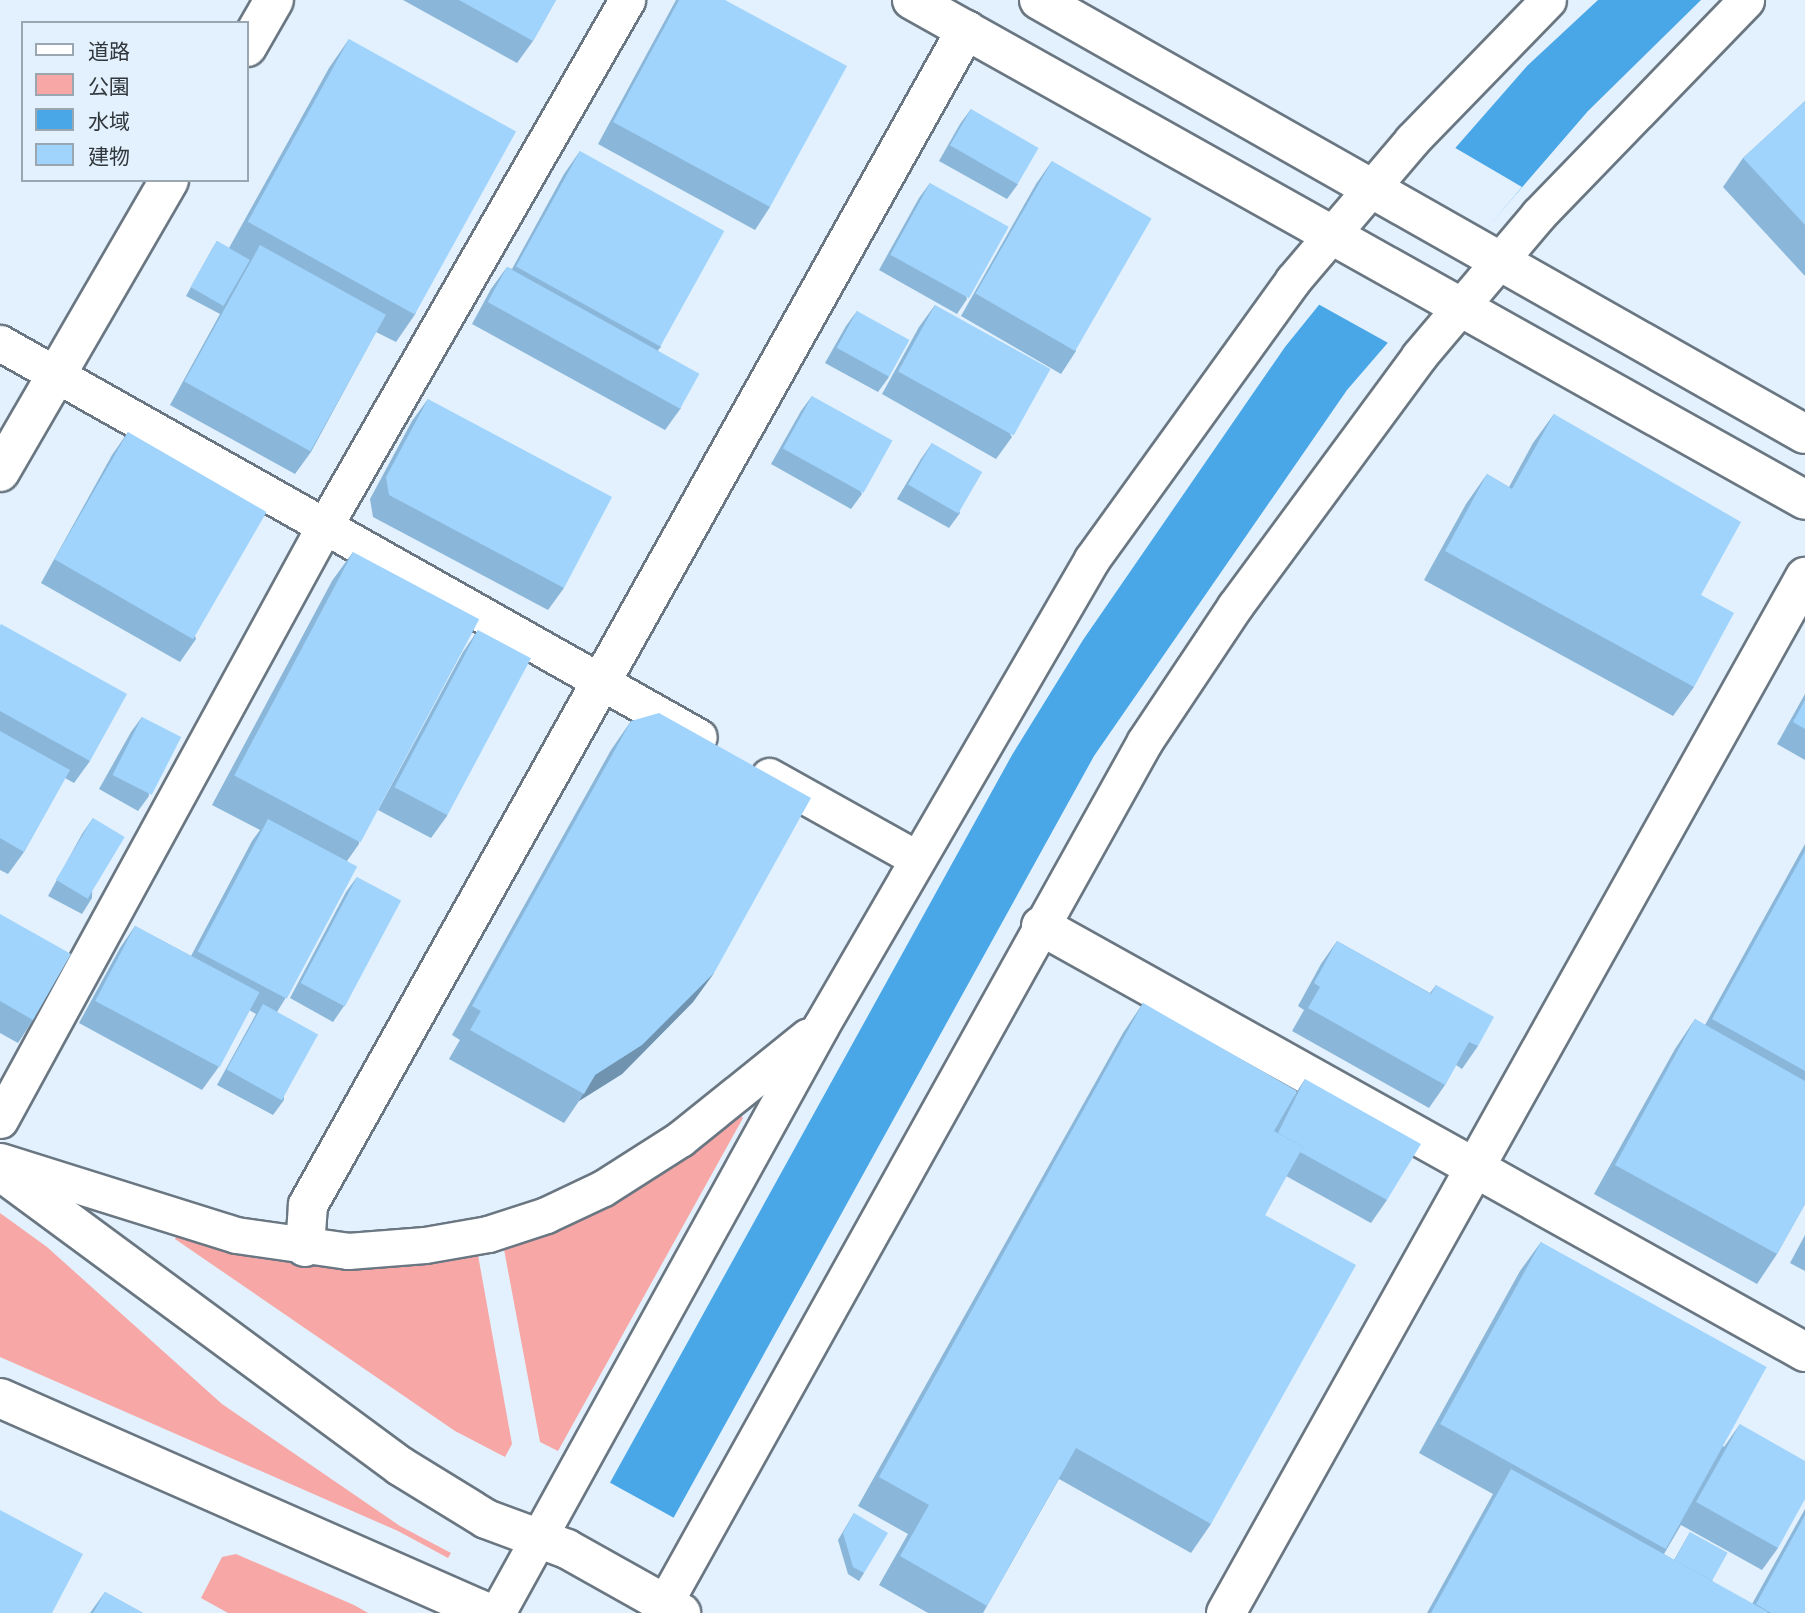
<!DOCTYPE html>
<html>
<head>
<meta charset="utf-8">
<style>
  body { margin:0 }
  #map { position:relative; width:1805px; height:1613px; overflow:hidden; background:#e2f1fd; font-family:"PT Serif","Noto Sans JP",serif }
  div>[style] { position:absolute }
  .green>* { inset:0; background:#f7a8a6 }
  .water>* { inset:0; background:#49a6e7 }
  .pier>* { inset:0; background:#e2f1fd }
  .roads { filter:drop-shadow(2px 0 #6a7782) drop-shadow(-2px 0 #6a7782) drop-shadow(0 2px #6a7782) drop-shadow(0 -2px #6a7782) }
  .minor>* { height:35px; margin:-17.5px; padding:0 17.5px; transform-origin:17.5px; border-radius:17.5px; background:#fff }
  .tertiary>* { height:38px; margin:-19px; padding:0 19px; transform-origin:19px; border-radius:19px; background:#fff }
  .wall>* { inset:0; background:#8ab6d9 }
  .shaded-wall>* { inset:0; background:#7094b0 }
  .building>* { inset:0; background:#a0d4fc; transform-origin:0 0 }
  span { translate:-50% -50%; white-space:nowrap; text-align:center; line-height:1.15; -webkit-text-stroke:5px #e2f1fd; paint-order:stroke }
  .legend { position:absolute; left:21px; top:21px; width:228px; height:161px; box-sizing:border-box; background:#e2f1fd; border:2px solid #9ba7b0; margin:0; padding:9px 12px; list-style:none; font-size:21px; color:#31373c }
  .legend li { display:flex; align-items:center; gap:14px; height:35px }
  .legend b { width:35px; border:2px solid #9ba7b0 }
</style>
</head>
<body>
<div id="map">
  <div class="green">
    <i style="clip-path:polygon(740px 1115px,743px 1118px,558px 1451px,540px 1442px,503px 1244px,594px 1212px)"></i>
    <i style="clip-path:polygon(0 1213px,47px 1247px,222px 1404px,400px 1526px,451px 1553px,448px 1558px,398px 1531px,0 1357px)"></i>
    <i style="clip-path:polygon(177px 1235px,255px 1258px,327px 1267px,402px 1266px,478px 1255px,512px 1444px,505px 1457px,455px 1431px,175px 1239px)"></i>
    <i style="clip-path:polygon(236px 1554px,354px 1605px,368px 1613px,228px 1613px,201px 1598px,222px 1557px)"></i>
  </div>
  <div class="water">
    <i style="clip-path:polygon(1598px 0,1701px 0,1588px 111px,1347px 390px,1094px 756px,621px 1613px,538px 1613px,1012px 755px,1083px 640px,1285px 347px,1331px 290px,1527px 66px)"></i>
  </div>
  <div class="pier">
    <i style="clip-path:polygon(1452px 146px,1522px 187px,1390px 344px,1318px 304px)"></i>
    <i style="clip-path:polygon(607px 1481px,676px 1519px,624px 1613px,534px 1613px)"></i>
  </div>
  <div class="roads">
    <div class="minor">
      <i style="left:0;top:343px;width:802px;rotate:29.41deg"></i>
      <i style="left:769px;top:776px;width:168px;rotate:29.2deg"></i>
      <i style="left:0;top:1120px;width:678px;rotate:-61.36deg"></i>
      <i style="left:325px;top:525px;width:606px;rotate:-60.09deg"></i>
      <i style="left:0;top:1161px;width:247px;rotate:17.4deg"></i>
      <i style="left:236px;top:1235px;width:113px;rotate:8.1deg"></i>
      <i style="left:348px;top:1251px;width:77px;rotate:-4.5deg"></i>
      <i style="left:425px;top:1245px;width:64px;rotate:-9.9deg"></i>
      <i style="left:488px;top:1234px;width:61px;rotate:-18.1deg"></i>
      <i style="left:546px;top:1215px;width:63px;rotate:-25.3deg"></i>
      <i style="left:603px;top:1188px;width:91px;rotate:-32.5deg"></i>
      <i style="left:680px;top:1139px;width:164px;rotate:-38.8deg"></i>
      <i style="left:497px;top:1613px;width:670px;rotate:-61.1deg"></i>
      <i style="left:821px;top:1026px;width:540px;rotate:-59.87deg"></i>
      <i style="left:1092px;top:559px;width:344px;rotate:-54.2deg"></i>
      <i style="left:1293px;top:280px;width:184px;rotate:-49.6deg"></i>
      <i style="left:1412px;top:140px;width:195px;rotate:-45.8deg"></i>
      <i style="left:659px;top:1613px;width:998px;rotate:-60.87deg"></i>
      <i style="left:1145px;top:741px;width:162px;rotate:-56.3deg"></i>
      <i style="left:1235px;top:606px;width:310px;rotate:-53.6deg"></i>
      <i style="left:1419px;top:356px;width:185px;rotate:-49.8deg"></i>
      <i style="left:1538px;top:215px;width:299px;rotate:-45.9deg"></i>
    </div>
    <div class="tertiary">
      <i style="left:912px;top:0;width:1023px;rotate:29.24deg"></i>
      <i style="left:1039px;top:0;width:880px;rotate:29.54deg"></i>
      <i style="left:247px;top:47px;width:54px;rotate:-60.1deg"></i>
      <i style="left:0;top:472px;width:337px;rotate:-59.9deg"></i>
      <i style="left:1041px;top:926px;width:875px;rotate:29.14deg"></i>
      <i style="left:0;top:1171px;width:497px;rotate:36.4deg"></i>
      <i style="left:400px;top:1466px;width:101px;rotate:31.6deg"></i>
      <i style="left:486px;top:1519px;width:86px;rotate:20.3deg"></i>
      <i style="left:567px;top:1549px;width:131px;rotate:29.3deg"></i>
      <i style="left:305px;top:1247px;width:42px;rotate:-85.9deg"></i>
      <i style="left:308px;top:1205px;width:1347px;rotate:-60.75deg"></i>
      <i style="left:0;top:1398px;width:533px;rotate:23.78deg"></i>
      <i style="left:1226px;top:1613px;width:1187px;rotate:-60.8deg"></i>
    </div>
  </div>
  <div class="wall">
    <i style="clip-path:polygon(403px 0,556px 0,533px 41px,517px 63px)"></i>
    <i style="clip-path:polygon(676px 0,725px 0,770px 207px,755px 230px,598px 144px)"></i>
    <i style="clip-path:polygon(349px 39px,416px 313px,396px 342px,376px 332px,311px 452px,295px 474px,170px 405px,220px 314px,186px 296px,212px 249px,217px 241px,229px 248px,329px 68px)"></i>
    <i style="clip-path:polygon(1805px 101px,1805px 276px,1723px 187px,1743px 158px)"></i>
    <i style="clip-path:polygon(971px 109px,1018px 184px,1007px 199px,939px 161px,960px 124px)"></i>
    <i style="clip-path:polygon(580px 151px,661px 347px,658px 350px,681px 408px,665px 430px,472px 324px,491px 289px,507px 267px,512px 269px,564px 174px)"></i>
    <i style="clip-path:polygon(1052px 161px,1076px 351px,1061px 374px,961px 316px,1036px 184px)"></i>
    <i style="clip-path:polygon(930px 183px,967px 299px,957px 314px,879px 270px,919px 198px)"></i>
    <i style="clip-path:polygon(935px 305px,1012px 437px,996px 459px,882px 394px,919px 327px)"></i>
    <i style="clip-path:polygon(857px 311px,889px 377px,878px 392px,825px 363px,846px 326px)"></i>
    <i style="clip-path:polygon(812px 396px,862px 494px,851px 509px,771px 464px,801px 411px)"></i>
    <i style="clip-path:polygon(428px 399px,564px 588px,548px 610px,373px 517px,370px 499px,412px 421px)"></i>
    <i style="clip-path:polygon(1554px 414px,1701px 595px,1694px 687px,1673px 716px,1424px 580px,1466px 504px,1487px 474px,1509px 487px,1533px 443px)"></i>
    <i style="clip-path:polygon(128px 432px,196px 639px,180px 662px,41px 583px,112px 455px)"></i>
    <i style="clip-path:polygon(932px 443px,960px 513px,949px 528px,897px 499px,921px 459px)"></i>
    <i style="clip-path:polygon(353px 552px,359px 844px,347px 861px,285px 999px,277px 1012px,284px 1100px,273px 1115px,217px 1085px,256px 1014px,249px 1010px,218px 1068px,202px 1090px,79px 1023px,120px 948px,135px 926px,191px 956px,252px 841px,260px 830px,212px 805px,332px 581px)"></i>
    <i style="clip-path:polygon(0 625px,90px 761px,74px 783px,65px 778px,24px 852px,8px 874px,0 870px)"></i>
    <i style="clip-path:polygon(478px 630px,447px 816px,431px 838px,378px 810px,463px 652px)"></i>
    <i style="clip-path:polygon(1805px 694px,1805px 760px,1777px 744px)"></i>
    <i style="clip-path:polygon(142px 717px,149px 796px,138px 811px,99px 789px,131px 732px)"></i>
    <i style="clip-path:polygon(631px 721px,714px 973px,693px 1002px,622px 1074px,579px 1101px,564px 1123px,449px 1059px,460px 1040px,452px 1035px,611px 750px)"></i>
    <i style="clip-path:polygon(93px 818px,92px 898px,82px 914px,48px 896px,82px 834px)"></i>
    <i style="clip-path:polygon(1805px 844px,1805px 1204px,1777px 1254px,1757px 1284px,1594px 1194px,1675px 1049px,1695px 1019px,1705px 1025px)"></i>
    <i style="clip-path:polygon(357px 877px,344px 1006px,333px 1022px,290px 998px,346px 892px)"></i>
    <i style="clip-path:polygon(0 914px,33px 1020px,18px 1043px,0 1033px)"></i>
    <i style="clip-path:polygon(1337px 941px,1430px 993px,1436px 985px,1478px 1046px,1462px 1069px,1456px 1065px,1445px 1085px,1429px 1108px,1292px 1031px,1304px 1010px,1298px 1006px,1321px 964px)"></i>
    <i style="clip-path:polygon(1143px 1003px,1294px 1096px,1305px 1079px,1387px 1200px,1371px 1223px,1286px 1176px,1265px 1215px,1211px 1524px,1191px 1553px,1059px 1479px,983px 1613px,928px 1613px,879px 1585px,908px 1534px,858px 1506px,1123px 1033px)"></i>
    <i style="clip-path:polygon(1805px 1235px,1805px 1271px,1790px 1263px)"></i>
    <i style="clip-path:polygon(1541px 1242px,1724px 1447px,1740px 1424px,1778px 1548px,1762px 1570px,1681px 1525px,1664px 1554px,1674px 1560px,1690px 1532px,1713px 1582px,1752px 1604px,1805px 1509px,1805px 1613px,1427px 1613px,1493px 1494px,1419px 1453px,1520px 1271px)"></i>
    <i style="clip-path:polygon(854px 1513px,864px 1573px,859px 1581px,848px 1574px,838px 1540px)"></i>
    <i style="clip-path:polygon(105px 1592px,143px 1613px,90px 1613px)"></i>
  </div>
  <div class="shaded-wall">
    <i style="clip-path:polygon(714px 973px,693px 1002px,622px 1074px,579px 1101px,595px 1075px)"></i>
  </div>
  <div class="building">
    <i style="clip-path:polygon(459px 0,556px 0,533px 41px)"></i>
    <i style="clip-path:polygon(679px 0,725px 0,847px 66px,770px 207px,613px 122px)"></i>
    <i style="left:349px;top:39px;width:191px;height:209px;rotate:29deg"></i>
    <i style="clip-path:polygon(1805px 101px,1805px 225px,1743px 158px)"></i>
    <i style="left:971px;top:109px;width:78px;height:42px;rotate:30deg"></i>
    <i style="left:580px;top:151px;width:165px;height:132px;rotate:29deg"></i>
    <i style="left:1052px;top:161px;width:115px;height:153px;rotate:30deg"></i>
    <i style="left:930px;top:183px;width:90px;height:82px;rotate:29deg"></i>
    <i style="left:217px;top:241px;width:38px;height:53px;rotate:30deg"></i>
    <i style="left:260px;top:245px;width:144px;height:156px;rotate:29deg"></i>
    <i style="left:507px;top:267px;width:220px;height:40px;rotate:29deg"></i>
    <i style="left:935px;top:305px;width:132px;height:76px;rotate:29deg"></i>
    <i style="left:857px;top:311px;width:60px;height:42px;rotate:29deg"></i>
    <i style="left:812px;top:396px;width:92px;height:60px;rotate:29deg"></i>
    <i style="clip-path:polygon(428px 399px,612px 497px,564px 588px,389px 495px,386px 477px)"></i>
    <i style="clip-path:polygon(1554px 414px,1741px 522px,1701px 595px,1734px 613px,1694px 687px,1445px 551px,1487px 474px,1512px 489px)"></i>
    <i style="left:128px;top:432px;width:160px;height:147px;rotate:30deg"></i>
    <i style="left:932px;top:443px;width:58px;height:48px;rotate:30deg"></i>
    <i style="left:353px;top:552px;width:143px;height:253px;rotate:28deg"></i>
    <i style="clip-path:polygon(1px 624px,127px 694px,90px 761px,0 711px,0 626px)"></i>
    <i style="left:478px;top:630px;width:60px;height:178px;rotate:28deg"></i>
    <i style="clip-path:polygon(1805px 700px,1805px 729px,1793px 722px)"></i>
    <i style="clip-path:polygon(659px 713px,811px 798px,714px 973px,642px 1045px,595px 1075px,584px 1094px,470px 1030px,481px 1011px,472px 1006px,631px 721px)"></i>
    <i style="left:142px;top:717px;width:44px;height:65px;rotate:27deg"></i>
    <i style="clip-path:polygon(0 731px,70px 770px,24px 852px,0 838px)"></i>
    <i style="left:93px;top:818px;width:37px;height:72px;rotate:31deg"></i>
    <i style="left:268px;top:819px;width:101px;height:150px;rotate:28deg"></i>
    <i style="clip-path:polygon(1805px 851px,1805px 1071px,1712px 1019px)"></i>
    <i style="left:357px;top:877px;width:50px;height:120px;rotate:28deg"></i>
    <i style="clip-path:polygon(0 914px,71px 954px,33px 1020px,0 1001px)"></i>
    <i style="left:135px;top:926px;width:141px;height:85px;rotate:28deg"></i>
    <i style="clip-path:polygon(1337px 941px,1431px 994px,1436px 985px,1494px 1017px,1478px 1046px,1469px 1042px,1445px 1085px,1308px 1008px,1320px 987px,1314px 983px)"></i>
    <i style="clip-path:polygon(1143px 1003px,1297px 1091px,1274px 1131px,1303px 1147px,1265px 1215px,1356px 1265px,1211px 1524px,1076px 1448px,987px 1606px,900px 1556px,929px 1505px,879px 1477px)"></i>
    <i style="left:263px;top:1004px;width:63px;height:75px;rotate:29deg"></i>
    <i style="clip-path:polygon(1695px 1019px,1805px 1081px,1805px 1204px,1777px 1254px,1615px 1165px)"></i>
    <i style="clip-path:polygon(1305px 1079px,1421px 1144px,1387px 1200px,1300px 1152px,1303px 1147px,1278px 1133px)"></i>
    <i style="left:1541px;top:1242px;width:258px;height:208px;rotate:29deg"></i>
    <i style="clip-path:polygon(1740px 1424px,1805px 1461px,1805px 1499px,1778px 1548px,1696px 1502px)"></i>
    <i style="clip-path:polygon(1511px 1469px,1768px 1612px,1767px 1613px,1431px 1613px)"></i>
    <i style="clip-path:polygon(0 1510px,83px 1554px,52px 1613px,0 1613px)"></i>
    <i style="clip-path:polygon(854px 1513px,888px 1533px,864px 1573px,853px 1567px,843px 1533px)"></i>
    <i style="clip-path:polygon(1805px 1515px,1805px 1613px,1771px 1613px,1756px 1604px)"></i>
    <i style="left:1690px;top:1532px;width:43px;height:32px;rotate:29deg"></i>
    <i style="clip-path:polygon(105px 1592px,143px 1613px,93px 1613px)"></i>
  </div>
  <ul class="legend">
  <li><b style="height:9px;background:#fff"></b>道路</li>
  <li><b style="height:19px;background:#f7a8a6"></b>公園</li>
  <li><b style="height:19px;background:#49a6e7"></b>水域</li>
  <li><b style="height:19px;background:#a0d4fc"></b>建物</li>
  </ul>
</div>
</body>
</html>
